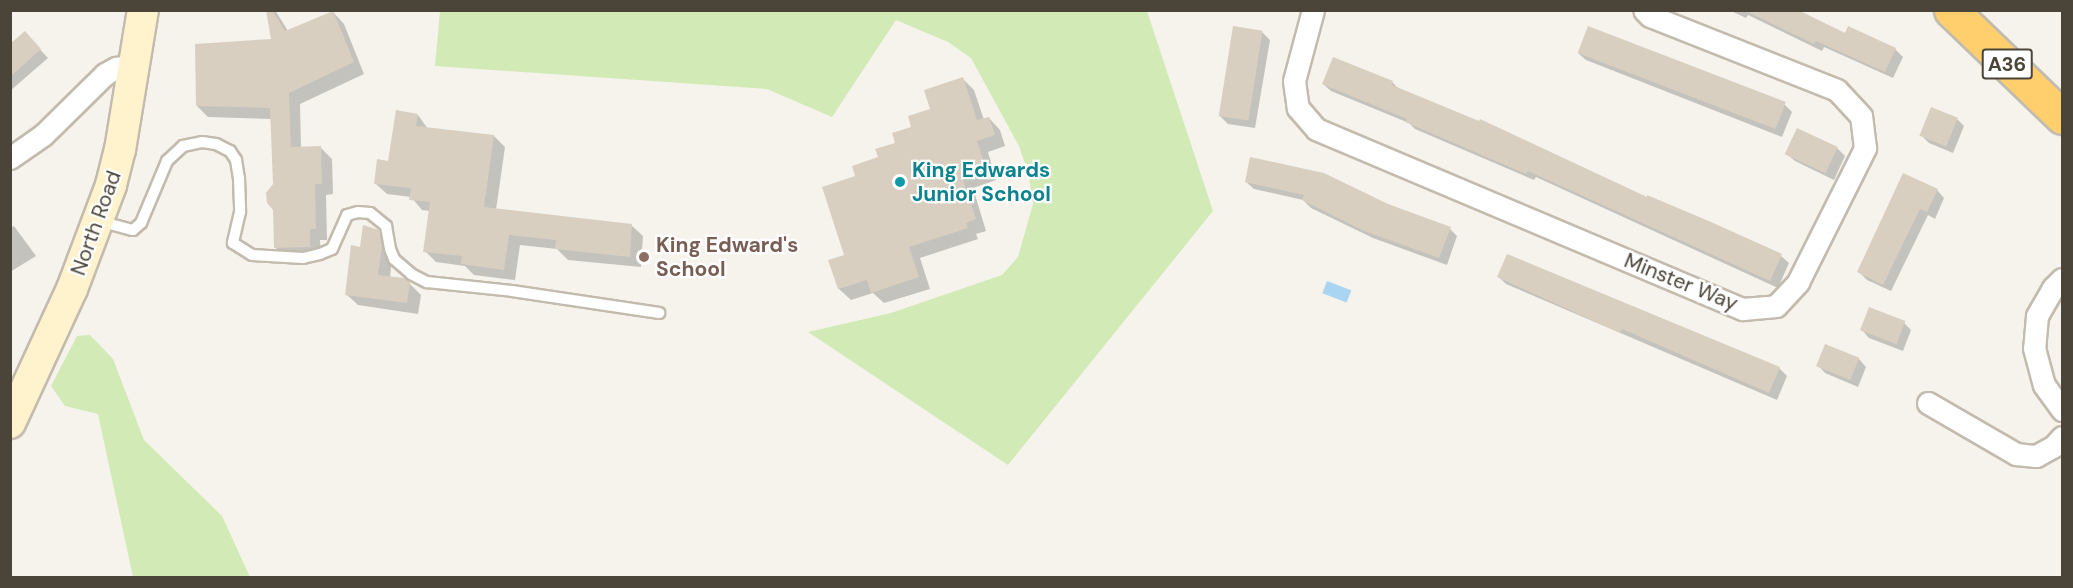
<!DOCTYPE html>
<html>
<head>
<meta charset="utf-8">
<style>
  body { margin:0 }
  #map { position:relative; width:2073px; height:588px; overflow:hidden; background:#f6f3ec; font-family:"DM Sans",sans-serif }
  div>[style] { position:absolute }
  .green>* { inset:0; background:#d2eab5 }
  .water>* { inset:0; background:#a9d4f2; transform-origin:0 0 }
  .shadow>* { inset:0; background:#0003 }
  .building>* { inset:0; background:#d8cfc1; transform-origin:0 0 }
  .roads { filter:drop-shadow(2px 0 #c2bbae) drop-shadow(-2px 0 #c2bbae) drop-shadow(0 2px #c2bbae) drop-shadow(0 -2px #c2bbae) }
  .lane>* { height:10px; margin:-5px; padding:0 5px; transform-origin:5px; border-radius:5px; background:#fff }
  .street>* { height:21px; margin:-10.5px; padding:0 10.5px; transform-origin:10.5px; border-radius:10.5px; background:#fff }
  .secondary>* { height:30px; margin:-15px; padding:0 15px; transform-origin:15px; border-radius:15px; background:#fff3cd }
  .highway>* { height:33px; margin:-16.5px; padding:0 16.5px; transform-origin:16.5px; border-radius:16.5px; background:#ffcf6e }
  .dots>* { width:16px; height:16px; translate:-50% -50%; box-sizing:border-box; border:3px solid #fff; border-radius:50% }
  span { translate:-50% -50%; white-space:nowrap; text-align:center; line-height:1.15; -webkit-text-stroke:4.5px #fff; paint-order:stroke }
  .shield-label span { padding:2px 4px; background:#fff; border:2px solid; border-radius:4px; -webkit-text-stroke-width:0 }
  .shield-label { font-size:20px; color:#4b4439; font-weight:700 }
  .culture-label { font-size:21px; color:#0d838f; font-weight:700 }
  .left { translate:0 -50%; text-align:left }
  .street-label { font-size:21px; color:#4b4439 }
  .education-label { font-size:21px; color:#785e54; font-weight:700 }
  .frame { position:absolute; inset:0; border:12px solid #4b4439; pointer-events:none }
</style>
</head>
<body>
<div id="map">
  <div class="green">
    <i style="clip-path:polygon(440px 11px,1147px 11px,1213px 211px,1008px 465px,808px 332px,891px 313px,1002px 275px,1018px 257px,1033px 204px,1028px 172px,1019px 146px,971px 58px,948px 42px,896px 20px,832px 117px,767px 89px,435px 66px)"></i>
    <i style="clip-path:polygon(90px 335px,113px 359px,144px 440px,222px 516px,250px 577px,133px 577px,98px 414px,65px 406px,51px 386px,77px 336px)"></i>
  </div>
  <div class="water">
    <i style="left:1327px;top:281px;width:26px;height:13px;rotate:21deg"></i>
  </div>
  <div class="shadow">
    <i style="clip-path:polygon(267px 10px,275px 10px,288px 31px,333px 12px,344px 24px,364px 74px,300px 104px,301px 148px,321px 148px,332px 159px,333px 194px,326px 195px,327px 240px,320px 240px,321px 258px,287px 259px,276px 248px,272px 119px,208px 117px,197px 106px,273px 41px)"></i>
    <i style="clip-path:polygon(1729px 10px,1793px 10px,1846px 35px,1895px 49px,1903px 57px,1893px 78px,1824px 47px,1822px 51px,1748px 15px,1746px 18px)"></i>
    <i style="clip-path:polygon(1262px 32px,1270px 40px,1255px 128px,1228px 124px,1220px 116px)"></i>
    <i style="clip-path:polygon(32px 41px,48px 58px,10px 91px,10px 46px)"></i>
    <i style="clip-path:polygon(1578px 53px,1785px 105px,1792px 112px,1782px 137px,1586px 60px)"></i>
    <i style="clip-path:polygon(963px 79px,974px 90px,984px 120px,989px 118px,1000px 130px,1005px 146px,988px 152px,996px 180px,973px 188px,986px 231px,976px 234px,978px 239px,920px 258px,930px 289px,884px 303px,873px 293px,851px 300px,839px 289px,830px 261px,846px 256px,857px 177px,897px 144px)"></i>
    <i style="clip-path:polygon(1393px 83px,1399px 89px,1781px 256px,1789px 263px,1778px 288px,1536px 177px,1534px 180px,1415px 129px,1409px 123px,1331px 91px,1323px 84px)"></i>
    <i style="clip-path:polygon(418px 115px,428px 129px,494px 136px,505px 147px,496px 210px,631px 225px,643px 236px,641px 267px,568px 260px,557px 249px,520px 245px,515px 280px,474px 275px,465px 266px,436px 262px,425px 251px,430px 211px,422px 210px,411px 197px,387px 194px,375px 183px)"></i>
    <i style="clip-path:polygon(1957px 119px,1964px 126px,1953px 153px,1929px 143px,1921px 135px)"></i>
    <i style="clip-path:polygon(1837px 148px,1845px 156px,1834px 180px,1795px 161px,1787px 154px)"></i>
    <i style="clip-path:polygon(1246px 182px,1388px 206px,1450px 229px,1457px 236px,1447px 265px,1373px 238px,1311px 208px,1303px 200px,1254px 189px)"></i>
    <i style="clip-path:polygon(1937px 190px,1944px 198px,1935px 219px,1928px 215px,1891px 291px,1867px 280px,1859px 272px)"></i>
    <i style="clip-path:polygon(14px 226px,36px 256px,10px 272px,10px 228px)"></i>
    <i style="clip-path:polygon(378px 231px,390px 243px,392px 258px,390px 278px,409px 283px,421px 295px,418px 314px,358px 305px,346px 294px,361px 248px)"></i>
    <i style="clip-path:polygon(1499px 277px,1779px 368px,1787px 376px,1777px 400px,1506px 284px)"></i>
    <i style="clip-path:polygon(1904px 323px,1911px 330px,1903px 351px,1869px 338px,1862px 330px)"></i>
    <i style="clip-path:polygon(1826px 346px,1859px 359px,1866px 367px,1858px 387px,1825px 373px,1818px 365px)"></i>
  </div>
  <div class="building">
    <i style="clip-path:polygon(266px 10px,272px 10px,285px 31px,333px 11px,354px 62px,289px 93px,291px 147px,321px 146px,322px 184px,315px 184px,316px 229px,310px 229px,310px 247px,274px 248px,273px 210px,267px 203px,266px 193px,273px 184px,270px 108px,196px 106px,195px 44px,271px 39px)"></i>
    <i style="clip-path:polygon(1744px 10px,1798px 10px,1845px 33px,1848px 26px,1896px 48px,1885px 72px,1816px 41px,1814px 44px)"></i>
    <i style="left:1233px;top:26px;width:30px;height:91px;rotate:9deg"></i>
    <i style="left:1588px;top:26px;width:212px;height:29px;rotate:21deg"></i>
    <i style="clip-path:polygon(25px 31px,41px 49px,10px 77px,10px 44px)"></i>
    <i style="clip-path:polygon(1333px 57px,1393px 81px,1392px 85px,1479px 121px,1480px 119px,1647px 197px,1647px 195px,1711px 222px,1782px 254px,1770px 281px,1528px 171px,1526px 174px,1405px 122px,1407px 119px,1322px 84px)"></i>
    <i style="clip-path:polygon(963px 77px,977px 120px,989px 117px,995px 135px,977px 141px,986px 169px,962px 177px,976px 219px,966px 223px,968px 228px,909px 247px,919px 277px,871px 293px,867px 280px,838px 289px,828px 260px,844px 255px,822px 187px,855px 176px,852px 166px,878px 157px,875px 149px,895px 143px,892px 133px,911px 127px,908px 116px,930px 109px,924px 90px)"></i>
    <i style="left:1931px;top:107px;width:29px;height:31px;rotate:22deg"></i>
    <i style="clip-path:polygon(396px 110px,418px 114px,416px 126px,494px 135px,484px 207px,632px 224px,630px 257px,555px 249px,556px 240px,509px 235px,504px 270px,461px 264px,462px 256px,423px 252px,430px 202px,409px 200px,411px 188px,374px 184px,377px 159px,388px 161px)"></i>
    <i style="left:1797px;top:128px;width:45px;height:29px;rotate:25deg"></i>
    <i style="clip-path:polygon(1250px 157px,1324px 173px,1388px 204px,1451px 227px,1439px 258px,1364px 231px,1302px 200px,1304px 195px,1245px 182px)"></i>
    <i style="clip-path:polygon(1903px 173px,1938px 189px,1927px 212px,1920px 209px,1883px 285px,1857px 272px)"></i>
    <i style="clip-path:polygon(363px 225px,379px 230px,382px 246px,378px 275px,404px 278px,410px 282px,407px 303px,345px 295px,351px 245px,360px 247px)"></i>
    <i style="clip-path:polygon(1507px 254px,1780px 367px,1769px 393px,1622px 329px,1620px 333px,1497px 277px)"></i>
    <i style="left:1869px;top:307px;width:39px;height:25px;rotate:21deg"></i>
    <i style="left:1825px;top:344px;width:37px;height:24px;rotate:22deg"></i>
  </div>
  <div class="roads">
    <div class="lane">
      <i style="left:99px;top:221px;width:35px;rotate:15deg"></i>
      <i style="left:133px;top:230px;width:11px;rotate:-41deg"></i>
      <i style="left:141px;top:223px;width:67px;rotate:-67.2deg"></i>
      <i style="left:167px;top:161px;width:22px;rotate:-43deg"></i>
      <i style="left:183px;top:146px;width:19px;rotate:-12deg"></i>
      <i style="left:202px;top:142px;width:14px;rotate:8deg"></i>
      <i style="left:216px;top:144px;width:16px;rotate:27deg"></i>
      <i style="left:230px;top:151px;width:11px;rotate:56deg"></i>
      <i style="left:236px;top:160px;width:18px;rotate:81deg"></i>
      <i style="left:239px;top:178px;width:34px;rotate:88deg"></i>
      <i style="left:240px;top:212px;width:32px;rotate:103deg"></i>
      <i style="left:233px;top:243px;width:22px;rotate:32deg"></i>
      <i style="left:252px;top:255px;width:51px;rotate:3.4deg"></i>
      <i style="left:303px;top:258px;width:17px;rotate:-13deg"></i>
      <i style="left:320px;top:254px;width:13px;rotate:-23deg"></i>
      <i style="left:332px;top:249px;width:37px;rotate:-66deg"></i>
      <i style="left:347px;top:215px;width:11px;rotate:-15deg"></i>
      <i style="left:358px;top:212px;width:12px;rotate:5deg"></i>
      <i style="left:370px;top:213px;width:21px;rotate:39deg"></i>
      <i style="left:386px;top:226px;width:23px;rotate:80deg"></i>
      <i style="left:390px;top:249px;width:11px;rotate:68deg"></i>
      <i style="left:394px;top:259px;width:23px;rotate:41deg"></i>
      <i style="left:411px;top:274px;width:18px;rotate:27deg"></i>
      <i style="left:427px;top:282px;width:85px;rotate:6deg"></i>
      <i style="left:512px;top:291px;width:149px;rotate:8.5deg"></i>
    </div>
    <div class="street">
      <i style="left:1313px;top:10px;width:73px;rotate:105deg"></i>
      <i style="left:1294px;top:81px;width:27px;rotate:82deg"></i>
      <i style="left:1298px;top:108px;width:28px;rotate:49deg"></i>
      <i style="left:1316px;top:129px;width:463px;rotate:22.9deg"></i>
      <i style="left:1743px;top:309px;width:33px;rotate:-5deg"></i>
      <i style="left:1776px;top:306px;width:33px;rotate:-47deg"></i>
      <i style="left:1798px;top:282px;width:150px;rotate:-63.4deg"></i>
      <i style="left:1865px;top:148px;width:32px;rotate:-97deg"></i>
      <i style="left:1861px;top:116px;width:35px;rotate:-133deg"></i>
      <i style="left:1837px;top:90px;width:201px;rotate:-158.4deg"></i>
      <i style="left:1650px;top:16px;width:8px;rotate:-135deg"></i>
      <i style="left:10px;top:158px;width:40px;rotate:-34.9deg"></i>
      <i style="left:43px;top:135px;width:87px;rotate:-44.5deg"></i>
      <i style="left:105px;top:74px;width:13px;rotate:-29deg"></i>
      <i style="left:116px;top:68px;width:19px;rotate:-6deg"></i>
      <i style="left:2062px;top:279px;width:13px;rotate:135deg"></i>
      <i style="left:2053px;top:288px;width:32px;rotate:120deg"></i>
      <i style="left:2037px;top:316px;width:32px;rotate:95deg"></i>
      <i style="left:2034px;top:348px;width:38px;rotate:75deg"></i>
      <i style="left:2044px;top:385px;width:31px;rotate:54deg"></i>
      <i style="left:1928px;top:403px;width:102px;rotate:30.1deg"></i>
      <i style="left:2016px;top:454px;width:20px;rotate:6deg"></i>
      <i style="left:2036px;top:456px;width:21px;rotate:-29deg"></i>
      <i style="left:2054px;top:446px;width:12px;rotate:-48deg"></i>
    </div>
    <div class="secondary">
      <i style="left:10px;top:423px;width:148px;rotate:-65.2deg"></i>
      <i style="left:72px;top:289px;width:111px;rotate:-69.4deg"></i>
      <i style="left:111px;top:185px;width:36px;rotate:-76deg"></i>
      <i style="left:120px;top:150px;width:142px;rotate:-80.7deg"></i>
    </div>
    <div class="highway">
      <i style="left:1951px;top:10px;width:154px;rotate:43.9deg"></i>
    </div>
  </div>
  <div class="dots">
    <i style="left:900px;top:182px;background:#0f9aa8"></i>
    <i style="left:644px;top:257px;background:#8d6e63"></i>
  </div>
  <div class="shield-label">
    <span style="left:2007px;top:64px">A36</span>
  </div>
  <div class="culture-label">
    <span class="left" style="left:912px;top:182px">King Edwards<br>Junior School</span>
  </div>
  <div class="street-label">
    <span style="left:96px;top:223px;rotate:-70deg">North Road</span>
    <span style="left:1681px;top:282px;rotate:22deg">Minster Way</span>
  </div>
  <div class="education-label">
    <span class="left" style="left:656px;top:257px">King Edward's<br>School</span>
  </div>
  <div class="frame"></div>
</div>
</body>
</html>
